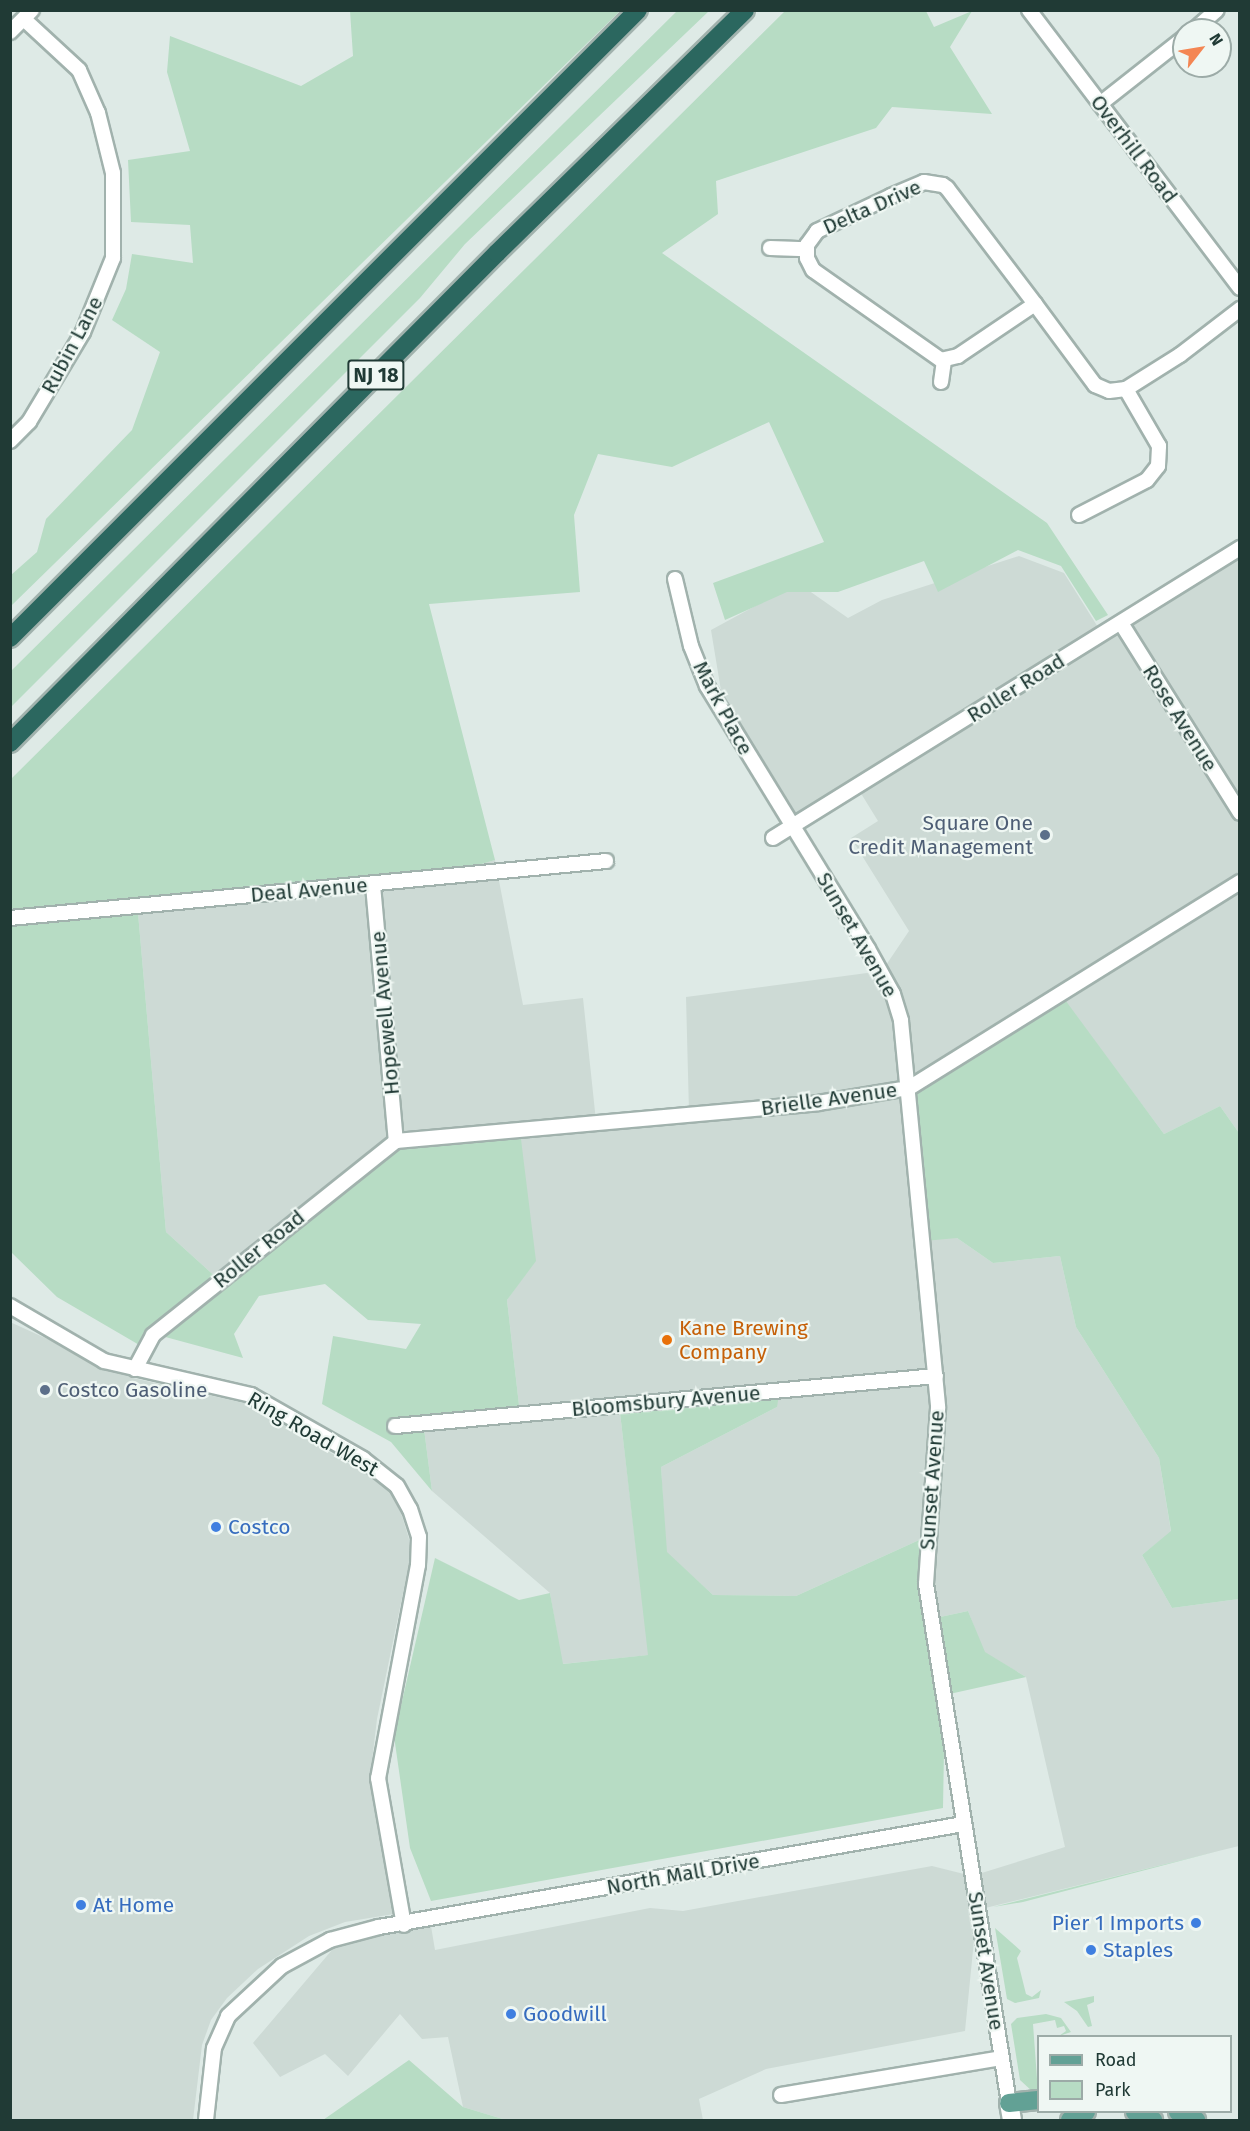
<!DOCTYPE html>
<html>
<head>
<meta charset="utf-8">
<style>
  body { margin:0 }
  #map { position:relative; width:1250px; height:2131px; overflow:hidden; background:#deeae6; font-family:"Fira Sans",sans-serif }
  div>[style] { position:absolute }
  .built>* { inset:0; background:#cddad5 }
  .green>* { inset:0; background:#b7dcc4 }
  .roads { filter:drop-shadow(2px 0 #a1b2ad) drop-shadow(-2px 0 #a1b2ad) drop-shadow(0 2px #a1b2ad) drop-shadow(0 -2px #a1b2ad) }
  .street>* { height:14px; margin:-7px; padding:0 7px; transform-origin:7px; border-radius:7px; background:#fff }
  .secondary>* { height:18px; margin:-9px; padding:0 9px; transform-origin:9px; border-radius:9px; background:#fff }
  .primary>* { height:18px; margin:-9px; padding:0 9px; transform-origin:9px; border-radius:9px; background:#62a195 }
  .highway>* { height:18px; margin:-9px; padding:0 9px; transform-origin:9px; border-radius:9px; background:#2b675f }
  .dots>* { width:16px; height:16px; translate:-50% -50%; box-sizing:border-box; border:3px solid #eff7f3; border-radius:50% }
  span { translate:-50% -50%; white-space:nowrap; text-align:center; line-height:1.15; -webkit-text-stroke:4.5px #eff7f3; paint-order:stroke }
  .shield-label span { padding:2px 4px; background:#eff7f3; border:2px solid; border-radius:4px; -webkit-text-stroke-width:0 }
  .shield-label { font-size:20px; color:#203a35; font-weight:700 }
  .street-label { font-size:21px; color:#203a35 }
  .service-label { font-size:21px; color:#4e5e75 }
  .right { translate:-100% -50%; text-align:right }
  .left { translate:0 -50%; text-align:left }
  .food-label { font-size:21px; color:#c56008 }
  .shop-label { font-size:21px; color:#366cbe }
  .frame { position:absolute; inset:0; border:12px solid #203a35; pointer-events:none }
  .legend { position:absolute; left:1037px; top:2035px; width:195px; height:78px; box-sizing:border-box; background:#eff7f3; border:2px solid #9caba7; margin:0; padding:8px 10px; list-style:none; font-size:18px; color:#203a35 }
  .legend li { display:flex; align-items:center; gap:12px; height:30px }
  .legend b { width:30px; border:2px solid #9caba7 }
  .north { position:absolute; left:1172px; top:18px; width:60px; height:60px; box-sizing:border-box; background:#eff7f3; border:2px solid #9caba7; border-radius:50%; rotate:59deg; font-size:16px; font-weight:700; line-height:24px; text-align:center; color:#203a35 }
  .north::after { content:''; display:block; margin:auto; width:21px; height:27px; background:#f48653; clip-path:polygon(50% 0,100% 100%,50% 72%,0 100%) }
</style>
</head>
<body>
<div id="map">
  <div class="built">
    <i style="clip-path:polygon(1239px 542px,1239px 1133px,1220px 1106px,1164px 1134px,1059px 993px,957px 1238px,993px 1263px,1060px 1256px,1076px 1327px,1159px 1458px,1171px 1532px,1142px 1555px,1172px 1608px,1239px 1599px,1239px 1846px,977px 1910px,965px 2031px,766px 2069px,699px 2099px,703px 2120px,506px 2120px,463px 2107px,448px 2037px,422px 2039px,400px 2014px,348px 2076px,325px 2054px,280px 2077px,253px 2043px,343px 1937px,430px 1920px,435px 1950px,650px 1908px,683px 1911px,932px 1866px,972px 1876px,1065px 1847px,1026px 1677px,984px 1652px,968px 1611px,931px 1619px,928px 1536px,796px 1596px,713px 1595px,666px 1552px,661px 1467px,777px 1407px,619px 1405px,649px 1655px,562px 1664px,550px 1593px,432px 1491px,423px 1421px,520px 1414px,507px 1300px,535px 1261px,219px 1280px,166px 1232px,138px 913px,475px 866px,495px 860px,523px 1005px,583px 998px,596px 1121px,689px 1112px,686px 997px,882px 971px,909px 931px,851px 838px,878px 821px,857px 787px,793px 828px,726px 721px,711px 630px,798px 583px,848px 618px,882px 600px,1019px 556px,1064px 573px,1101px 632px)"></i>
    <i style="clip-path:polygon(10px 1322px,133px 1378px,248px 1404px,375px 1479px,390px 1492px,401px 1513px,409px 1539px,409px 1564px,377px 1719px,370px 1777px,394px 1914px,345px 1922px,309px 1936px,258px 1969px,227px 1998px,211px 2020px,202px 2045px,193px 2120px,11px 2120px)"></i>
  </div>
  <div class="green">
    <i style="clip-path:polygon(350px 11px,620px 11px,11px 606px,11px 575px,37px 552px,46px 519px,132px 430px,160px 352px,112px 320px,126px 289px,132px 254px,193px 263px,190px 225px,131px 222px,128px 160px,190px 151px,167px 72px,170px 36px,301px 86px,353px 56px)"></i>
    <i style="clip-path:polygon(677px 11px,709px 11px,465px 244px,420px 298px,11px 707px,11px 671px)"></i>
    <i style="clip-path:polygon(785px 11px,926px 11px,934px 27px,972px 11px,950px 47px,992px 114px,892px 107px,876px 128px,716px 181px,718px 214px,662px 253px,1047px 523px,1108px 615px,1096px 621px,1061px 566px,1018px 550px,938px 592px,924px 561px,838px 592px,787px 592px,725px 620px,713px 583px,824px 542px,769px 422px,672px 467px,598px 454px,574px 515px,580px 592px,429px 604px,495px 860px,475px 866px,138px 913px,166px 1232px,219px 1280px,388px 1149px,520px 1131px,536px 1261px,507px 1300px,520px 1414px,423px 1421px,432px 1491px,391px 1442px,322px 1404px,333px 1336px,406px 1349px,421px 1324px,368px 1320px,325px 1284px,259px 1296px,234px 1334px,243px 1358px,158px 1335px,141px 1346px,57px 1297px,11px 1252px,10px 780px)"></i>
    <i style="clip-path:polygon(1060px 993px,1164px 1134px,1220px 1106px,1239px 1133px,1239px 1599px,1172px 1608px,1142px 1555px,1171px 1531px,1159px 1458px,1076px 1327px,1060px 1256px,993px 1263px,957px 1238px,924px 1241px,909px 1094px)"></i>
    <i style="clip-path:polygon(780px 1389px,777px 1407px,661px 1467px,667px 1552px,713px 1595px,796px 1596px,928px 1536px,931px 1619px,968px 1611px,985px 1652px,1026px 1677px,945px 1695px,943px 1808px,431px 1901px,410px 1848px,394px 1736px,435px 1558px,519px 1600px,550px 1593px,563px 1664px,648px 1655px,619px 1404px)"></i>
    <i style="clip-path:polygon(1218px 1851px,1023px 1902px,993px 1907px)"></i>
    <i style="clip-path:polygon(995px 1928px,1021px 1951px,1017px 1958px,1026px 1994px,1032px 1997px,1041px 1990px,1039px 1998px,1015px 2003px,1007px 1999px)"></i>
    <i style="clip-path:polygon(1094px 1996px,1094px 2002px,1087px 2005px,1092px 2026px,1088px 2027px,1077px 2011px,1064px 2002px)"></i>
    <i style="clip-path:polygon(1046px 2014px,1061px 2018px,1071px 2032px,1059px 2036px,1066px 2031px,1064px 2026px,1057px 2028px,1055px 2020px,1033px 2024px,1038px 2092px,1033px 2092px,1020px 2080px,1011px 2024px,1017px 2018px)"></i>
    <i style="clip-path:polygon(409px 2060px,463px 2107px,506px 2120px,323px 2120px)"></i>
  </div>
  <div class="roads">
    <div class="street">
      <i style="left:1029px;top:10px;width:349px;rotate:52.8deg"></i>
      <i style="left:1194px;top:30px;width:30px;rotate:-41deg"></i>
      <i style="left:10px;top:32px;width:31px;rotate:-45deg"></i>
      <i style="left:1100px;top:104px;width:107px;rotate:-38.2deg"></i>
      <i style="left:770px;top:248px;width:36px;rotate:2deg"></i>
      <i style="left:1035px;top:304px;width:93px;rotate:146deg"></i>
      <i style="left:958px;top:356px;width:17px;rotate:167deg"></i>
      <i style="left:941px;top:360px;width:156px;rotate:-144.9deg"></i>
      <i style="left:813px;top:270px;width:13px;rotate:-117deg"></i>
      <i style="left:807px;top:258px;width:13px;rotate:-90deg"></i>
      <i style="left:807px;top:245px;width:17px;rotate:-54deg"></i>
      <i style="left:817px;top:231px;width:82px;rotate:-25.3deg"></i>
      <i style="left:891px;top:196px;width:36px;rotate:-23deg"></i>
      <i style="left:924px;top:182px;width:19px;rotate:9deg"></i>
      <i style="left:943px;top:185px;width:5px;rotate:37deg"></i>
      <i style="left:947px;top:188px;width:146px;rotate:52.8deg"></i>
      <i style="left:1035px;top:304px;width:101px;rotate:53.5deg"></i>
      <i style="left:1095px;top:385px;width:15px;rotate:23deg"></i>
      <i style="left:1109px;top:391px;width:17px;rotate:-7deg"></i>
      <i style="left:1126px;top:389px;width:64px;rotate:-32.2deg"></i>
      <i style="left:1180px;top:355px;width:76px;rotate:-37.5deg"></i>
      <i style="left:941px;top:382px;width:22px;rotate:-82deg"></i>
      <i style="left:10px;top:441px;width:27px;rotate:-45deg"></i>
      <i style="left:29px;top:422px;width:105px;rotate:-59deg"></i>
      <i style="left:83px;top:332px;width:80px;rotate:-67.9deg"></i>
      <i style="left:113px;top:258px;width:85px;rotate:-90deg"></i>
      <i style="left:113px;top:173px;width:62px;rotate:-104deg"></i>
      <i style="left:98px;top:113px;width:47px;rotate:-113.8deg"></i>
      <i style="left:79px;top:70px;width:75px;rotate:-137.2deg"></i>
      <i style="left:1079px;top:515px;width:76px;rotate:-27.2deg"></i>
      <i style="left:1147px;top:480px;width:18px;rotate:-52deg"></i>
      <i style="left:1158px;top:466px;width:20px;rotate:-87deg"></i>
      <i style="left:1159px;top:446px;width:66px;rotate:-120.1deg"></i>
      <i style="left:675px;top:579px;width:69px;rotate:76.6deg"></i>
      <i style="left:691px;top:646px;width:43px;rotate:68.2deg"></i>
      <i style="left:707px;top:686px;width:308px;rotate:58.5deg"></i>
      <i style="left:868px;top:949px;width:51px;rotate:60.9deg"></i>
      <i style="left:893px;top:994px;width:28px;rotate:73deg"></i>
      <i style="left:901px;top:1021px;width:389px;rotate:84.5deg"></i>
      <i style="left:938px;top:1408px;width:176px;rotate:93.9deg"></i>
      <i style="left:926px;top:1584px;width:526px;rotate:80.91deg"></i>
      <i style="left:1121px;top:623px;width:224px;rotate:57.9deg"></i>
      <i style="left:773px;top:838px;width:550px;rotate:-31.84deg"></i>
      <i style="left:373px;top:885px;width:257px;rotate:84.9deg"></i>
      <i style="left:10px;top:918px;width:599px;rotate:-5.46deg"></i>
      <i style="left:396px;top:1141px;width:424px;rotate:-5.1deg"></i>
      <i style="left:818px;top:1103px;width:92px;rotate:-9.4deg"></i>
      <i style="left:909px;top:1088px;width:390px;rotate:-31.9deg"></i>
      <i style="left:10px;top:1306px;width:109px;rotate:30.3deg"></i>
      <i style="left:104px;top:1361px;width:151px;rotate:13deg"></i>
      <i style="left:251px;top:1395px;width:129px;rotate:29.7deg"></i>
      <i style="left:363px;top:1459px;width:43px;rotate:38.5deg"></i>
      <i style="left:397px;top:1486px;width:26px;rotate:61deg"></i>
      <i style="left:410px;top:1509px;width:29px;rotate:72deg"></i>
      <i style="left:419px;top:1537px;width:28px;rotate:92deg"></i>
      <i style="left:418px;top:1565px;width:217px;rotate:100.6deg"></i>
      <i style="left:378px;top:1778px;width:149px;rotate:80deg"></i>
      <i style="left:135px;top:1369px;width:38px;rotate:-62deg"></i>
      <i style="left:153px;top:1335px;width:311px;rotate:-38.6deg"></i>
      <i style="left:395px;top:1426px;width:543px;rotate:-5.28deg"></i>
      <i style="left:781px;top:2095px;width:223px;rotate:-9.5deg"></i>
      <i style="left:206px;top:2120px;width:72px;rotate:-83.7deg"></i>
      <i style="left:214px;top:2048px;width:35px;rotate:-66deg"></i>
      <i style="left:228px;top:2016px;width:74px;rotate:-42.8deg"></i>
      <i style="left:282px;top:1966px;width:55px;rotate:-28.4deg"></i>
      <i style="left:330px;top:1940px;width:51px;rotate:-14.9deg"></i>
      <i style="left:379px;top:1927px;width:593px;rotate:-10deg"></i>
    </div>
    <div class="secondary">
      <i style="left:1009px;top:2103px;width:17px;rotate:80deg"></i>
    </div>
    <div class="primary">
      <i style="left:1009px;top:2103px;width:29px;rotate:-6deg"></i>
      <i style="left:1135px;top:2112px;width:20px;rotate:24deg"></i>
      <i style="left:1178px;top:2112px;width:20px;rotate:24deg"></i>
      <i style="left:1070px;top:2120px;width:18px;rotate:-27deg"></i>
    </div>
    <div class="highway">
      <i style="left:10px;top:638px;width:888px;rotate:-45deg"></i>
      <i style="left:10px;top:743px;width:691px;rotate:-45.18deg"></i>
      <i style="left:497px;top:253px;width:347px;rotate:-44.4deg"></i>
    </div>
  </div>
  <div class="dots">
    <i style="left:1045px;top:835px;background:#5c6f8a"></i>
    <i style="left:667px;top:1340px;background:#e8710a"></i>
    <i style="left:45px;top:1390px;background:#5c6f8a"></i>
    <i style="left:216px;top:1527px;background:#3f7fe0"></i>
    <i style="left:81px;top:1905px;background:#3f7fe0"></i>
    <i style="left:1196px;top:1923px;background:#3f7fe0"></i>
    <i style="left:1091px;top:1950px;background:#3f7fe0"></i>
    <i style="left:511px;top:2014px;background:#3f7fe0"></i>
  </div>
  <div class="shield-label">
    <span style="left:376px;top:375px">NJ 18</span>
  </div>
  <div class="street-label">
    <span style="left:1134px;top:149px;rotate:53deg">Overhill Road</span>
    <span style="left:872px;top:207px;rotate:-24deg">Delta Drive</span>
    <span style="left:72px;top:345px;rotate:-62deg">Rubin Lane</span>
    <span style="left:1016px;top:688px;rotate:-32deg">Roller Road</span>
    <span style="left:723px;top:708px;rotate:62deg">Mark Place</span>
    <span style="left:1180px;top:718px;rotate:58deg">Rose Avenue</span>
    <span style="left:309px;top:890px;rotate:-5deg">Deal Avenue</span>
    <span style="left:857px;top:935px;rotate:60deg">Sunset Avenue</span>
    <span style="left:385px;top:1013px;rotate:-95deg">Hopewell Avenue</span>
    <span style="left:829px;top:1099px;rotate:-8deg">Brielle Avenue</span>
    <span style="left:259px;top:1249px;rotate:-39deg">Roller Road</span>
    <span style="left:666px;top:1401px;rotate:-5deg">Bloomsbury Avenue</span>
    <span style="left:313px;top:1434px;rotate:30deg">Ring Road West</span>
    <span style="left:932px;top:1480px;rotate:-86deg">Sunset Avenue</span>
    <span style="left:683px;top:1874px;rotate:-10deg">North Mall Drive</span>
    <span style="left:986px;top:1961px;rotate:81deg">Sunset Avenue</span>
  </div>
  <div class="service-label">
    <span class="right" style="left:1033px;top:835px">Square One<br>Credit Management</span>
    <span class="left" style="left:57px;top:1390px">Costco Gasoline</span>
  </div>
  <div class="food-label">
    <span class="left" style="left:679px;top:1340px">Kane Brewing<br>Company</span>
  </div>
  <div class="shop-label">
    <span class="left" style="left:228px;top:1527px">Costco</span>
    <span class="left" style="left:93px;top:1905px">At Home</span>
    <span class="right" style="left:1184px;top:1923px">Pier 1 Imports</span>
    <span class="left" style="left:1103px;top:1950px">Staples</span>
    <span class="left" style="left:523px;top:2014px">Goodwill</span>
  </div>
  <div class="frame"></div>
  <ul class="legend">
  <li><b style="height:8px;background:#62a195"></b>Road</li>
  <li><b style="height:16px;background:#b7dcc4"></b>Park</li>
  </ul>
  <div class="north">N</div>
</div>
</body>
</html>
